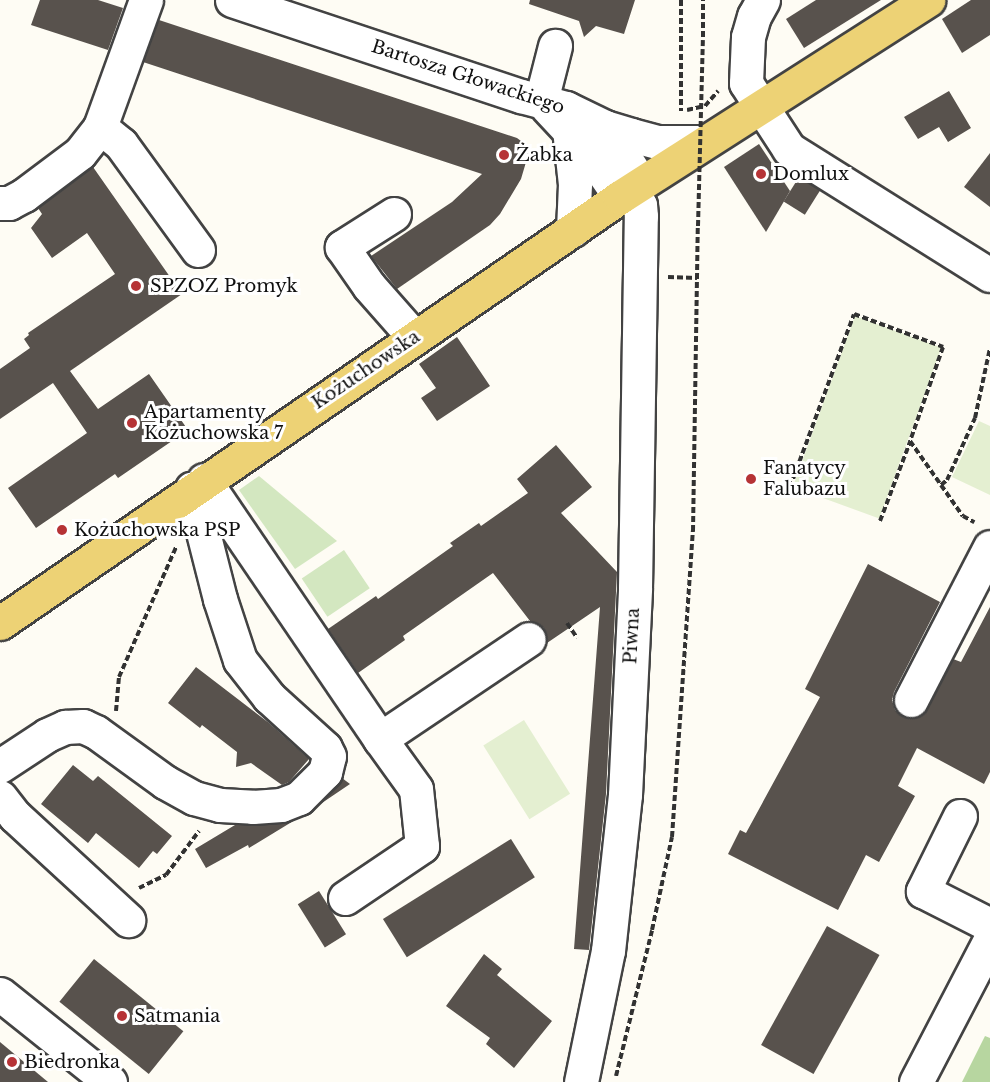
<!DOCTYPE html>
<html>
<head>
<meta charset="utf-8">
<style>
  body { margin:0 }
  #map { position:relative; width:990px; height:1082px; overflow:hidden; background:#fefcf4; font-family:"Libre Baskerville",serif }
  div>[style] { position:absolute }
  .green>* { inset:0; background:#d3e7c0; transform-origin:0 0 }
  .forest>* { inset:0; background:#b7d6a0 }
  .pitch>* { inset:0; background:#e4efd1; transform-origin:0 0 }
  .building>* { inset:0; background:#58524d; transform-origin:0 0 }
  .path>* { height:4px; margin-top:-2px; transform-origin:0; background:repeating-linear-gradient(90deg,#323232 0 6px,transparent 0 9px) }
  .roads { filter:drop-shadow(2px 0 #434343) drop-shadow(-2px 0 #434343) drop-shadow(0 2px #434343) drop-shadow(0 -2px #434343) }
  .minor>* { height:33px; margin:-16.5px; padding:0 16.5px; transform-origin:16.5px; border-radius:16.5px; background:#fff }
  .major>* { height:33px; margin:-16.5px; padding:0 16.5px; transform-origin:16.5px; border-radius:16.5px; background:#edd275 }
  .path-bridge>* { height:4px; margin-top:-2px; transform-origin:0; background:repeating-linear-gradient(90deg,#323232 0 6px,transparent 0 9px) }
  .dots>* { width:16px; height:16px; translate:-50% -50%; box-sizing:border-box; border:3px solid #fff; border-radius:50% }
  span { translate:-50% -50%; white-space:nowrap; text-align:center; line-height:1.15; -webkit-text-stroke:6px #fff; paint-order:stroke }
  .street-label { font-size:18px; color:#101010 }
  .poi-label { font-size:18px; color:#101010 }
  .left { translate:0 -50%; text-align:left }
</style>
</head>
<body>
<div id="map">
  <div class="green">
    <i style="clip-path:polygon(259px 476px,337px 541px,295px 569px,239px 490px)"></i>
    <i style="left:344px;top:550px;width:46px;height:51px;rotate:56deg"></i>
  </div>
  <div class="forest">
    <i style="clip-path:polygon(985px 1036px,990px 1038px,990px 1082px,962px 1082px)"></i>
  </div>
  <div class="pitch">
    <i style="left:855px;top:316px;width:92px;height:182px;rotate:20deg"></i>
    <i style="clip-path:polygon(979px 421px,990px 426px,990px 495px,952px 477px)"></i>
    <i style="left:524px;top:720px;width:87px;height:48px;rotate:58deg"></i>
  </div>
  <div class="building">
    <i style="clip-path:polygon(40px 0,98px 0,123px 8px,108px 50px,31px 25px)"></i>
    <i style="clip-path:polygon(530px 0,635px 0,624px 34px,596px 26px,584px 37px,579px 21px,529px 4px)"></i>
    <i style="clip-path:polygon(816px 0,881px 0,804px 48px,786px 19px)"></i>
    <i style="clip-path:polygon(971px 0,990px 0,990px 35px,962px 53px,942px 19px)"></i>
    <i style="clip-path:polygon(159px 20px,517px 138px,525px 144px,529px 152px,521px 179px,500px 214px,490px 225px,397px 289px,371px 256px,452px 202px,482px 174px,143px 62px)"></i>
    <i style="clip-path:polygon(949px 91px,971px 128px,948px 142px,939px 127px,918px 139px,904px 117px)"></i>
    <i style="clip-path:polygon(759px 144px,790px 191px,766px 232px,724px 167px)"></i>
    <i style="clip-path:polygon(990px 153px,990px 207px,964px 187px)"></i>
    <i style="clip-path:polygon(93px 167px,182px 294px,70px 371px,98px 409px,149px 374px,188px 430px,118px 478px,115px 474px,36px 528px,8px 488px,87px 433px,53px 383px,0 419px,0 369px,30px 348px,24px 339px,29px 335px,28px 333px,115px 274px,87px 233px,52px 258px,31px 228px,42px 214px,38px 208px)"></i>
    <i style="left:799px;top:177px;width:25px;height:29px;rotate:32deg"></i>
    <i style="clip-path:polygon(457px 337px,490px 386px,437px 421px,421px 398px,436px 388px,419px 364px)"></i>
    <i style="clip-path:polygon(556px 445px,592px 487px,561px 513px,617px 572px,606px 794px,589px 950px,574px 949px,600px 607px,547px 643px,544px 628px,530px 621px,493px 573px,403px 636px,405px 640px,358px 673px,328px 629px,376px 596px,378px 599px,453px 546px,450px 543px,479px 523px,481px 526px,528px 493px,517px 479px)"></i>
    <i style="clip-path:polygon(868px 564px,940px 602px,894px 692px,892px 700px,895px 710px,903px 717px,911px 719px,921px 716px,927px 709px,953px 659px,961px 662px,990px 607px,990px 772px,984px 784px,917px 748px,898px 786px,915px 796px,879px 862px,866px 855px,838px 910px,728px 854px,740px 830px,746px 833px,820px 697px,805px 689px)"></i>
    <i style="clip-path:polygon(196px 667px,269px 723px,309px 759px,289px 782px,282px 785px,251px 763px,236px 767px,237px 752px,202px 725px,200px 728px,168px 703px)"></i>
    <i style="clip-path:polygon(73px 765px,93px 781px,98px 776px,172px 836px,157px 854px,153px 851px,139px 868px,96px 833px,88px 843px,41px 804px)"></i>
    <i style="clip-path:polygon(342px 778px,350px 784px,316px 807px,338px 785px)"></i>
    <i style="clip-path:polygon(295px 820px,249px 848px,248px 845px,206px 868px,195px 849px,235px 825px,282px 824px)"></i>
    <i style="left:511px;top:839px;width:45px;height:151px;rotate:58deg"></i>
    <i style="left:319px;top:891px;width:51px;height:25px;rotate:58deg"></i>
    <i style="left:827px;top:926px;width:60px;height:136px;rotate:29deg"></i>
    <i style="clip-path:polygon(484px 954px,502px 969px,497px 975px,552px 1021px,514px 1068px,486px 1044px,490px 1038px,446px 1006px)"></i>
    <i style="left:94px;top:959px;width:115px;height:55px;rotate:39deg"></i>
    <i style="clip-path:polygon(0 1042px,48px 1082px,0 1082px)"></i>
  </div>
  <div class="path">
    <i style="left:681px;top:0;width:111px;rotate:90deg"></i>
    <i style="left:703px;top:37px;width:37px;rotate:-90deg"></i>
    <i style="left:687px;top:110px;width:18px;rotate:-13deg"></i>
    <i style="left:705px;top:106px;width:20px;rotate:-49deg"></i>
    <i style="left:668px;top:277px;width:29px;rotate:2deg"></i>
    <i style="left:941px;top:485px;width:38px;rotate:55deg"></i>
    <i style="left:963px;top:516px;width:13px;rotate:29deg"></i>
    <i style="left:790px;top:487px;width:184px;rotate:-69.7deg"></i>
    <i style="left:854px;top:314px;width:95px;rotate:20.3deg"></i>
    <i style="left:943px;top:347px;width:100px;rotate:109.3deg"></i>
    <i style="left:910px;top:441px;width:54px;rotate:54.8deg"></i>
    <i style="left:941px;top:485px;width:8px;rotate:-40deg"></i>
    <i style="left:947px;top:480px;width:68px;rotate:-65.7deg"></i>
    <i style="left:975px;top:418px;width:72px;rotate:-77.9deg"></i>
    <i style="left:880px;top:521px;width:85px;rotate:-69.2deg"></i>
    <i style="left:567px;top:623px;width:18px;rotate:56deg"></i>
    <i style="left:116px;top:711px;width:34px;rotate:-85deg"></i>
    <i style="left:119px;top:677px;width:142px;rotate:-66.3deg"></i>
    <i style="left:139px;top:888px;width:30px;rotate:-26deg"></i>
    <i style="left:166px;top:875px;width:55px;rotate:-53.1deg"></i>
    <i style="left:616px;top:1076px;width:150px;rotate:-76.1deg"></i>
    <i style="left:652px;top:930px;width:95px;rotate:-77.9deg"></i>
    <i style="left:672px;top:837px;width:307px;rotate:-86.1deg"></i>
    <i style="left:693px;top:531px;width:305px;rotate:-89.1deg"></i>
  </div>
  <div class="roads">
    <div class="minor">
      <i style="left:232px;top:0;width:305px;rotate:18.4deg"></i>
      <i style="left:521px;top:96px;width:47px;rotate:14.9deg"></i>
      <i style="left:566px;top:108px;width:43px;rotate:26deg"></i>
      <i style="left:605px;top:127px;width:27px;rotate:17deg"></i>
      <i style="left:631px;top:135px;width:28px;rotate:15deg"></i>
      <i style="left:658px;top:142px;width:46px"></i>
      <i style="left:763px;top:0;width:18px;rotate:119deg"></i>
      <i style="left:754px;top:16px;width:22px;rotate:106deg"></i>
      <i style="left:748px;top:37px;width:46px;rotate:92.5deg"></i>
      <i style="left:746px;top:83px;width:79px;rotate:56.9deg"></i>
      <i style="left:789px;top:149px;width:237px;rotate:32.1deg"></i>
      <i style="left:541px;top:101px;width:57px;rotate:-75.7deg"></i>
      <i style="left:547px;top:107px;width:62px;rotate:47deg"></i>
      <i style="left:589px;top:152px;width:55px;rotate:55.4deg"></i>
      <i style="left:100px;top:127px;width:27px;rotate:39deg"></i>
      <i style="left:121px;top:144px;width:131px;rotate:54deg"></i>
      <i style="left:605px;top:127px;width:67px;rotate:57.3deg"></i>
      <i style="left:569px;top:129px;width:55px;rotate:83.8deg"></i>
      <i style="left:575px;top:184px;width:46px;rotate:92.5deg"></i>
      <i style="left:0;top:203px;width:9px"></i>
      <i style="left:9px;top:203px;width:17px;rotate:-28deg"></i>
      <i style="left:24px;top:195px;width:70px;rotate:-36.9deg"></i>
      <i style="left:80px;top:153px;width:33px;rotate:-52deg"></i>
      <i style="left:100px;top:127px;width:135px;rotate:-70.1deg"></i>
      <i style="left:394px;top:214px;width:62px;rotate:147.6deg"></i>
      <i style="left:342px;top:247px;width:47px;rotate:55.3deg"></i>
      <i style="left:369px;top:286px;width:68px;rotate:48.6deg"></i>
      <i style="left:204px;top:480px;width:313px;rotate:55.8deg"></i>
      <i style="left:380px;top:739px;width:179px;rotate:-33.9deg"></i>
      <i style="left:911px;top:700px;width:172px;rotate:-62.7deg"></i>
      <i style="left:0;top:766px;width:56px;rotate:-33.4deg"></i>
      <i style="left:47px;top:735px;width:20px;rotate:-24deg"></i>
      <i style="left:65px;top:727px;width:18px;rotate:-3deg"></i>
      <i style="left:83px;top:726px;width:14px;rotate:25deg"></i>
      <i style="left:96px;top:732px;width:85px;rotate:35.9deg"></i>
      <i style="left:165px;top:782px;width:33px;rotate:29deg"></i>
      <i style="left:194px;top:798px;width:27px;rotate:15deg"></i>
      <i style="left:220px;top:805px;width:33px;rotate:3deg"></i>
      <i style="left:253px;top:807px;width:28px;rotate:-4deg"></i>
      <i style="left:281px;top:805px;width:19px;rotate:-21deg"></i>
      <i style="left:299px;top:798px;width:37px;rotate:-45deg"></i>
      <i style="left:325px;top:772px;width:16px;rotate:-76deg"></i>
      <i style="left:329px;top:756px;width:9px;rotate:-117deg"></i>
      <i style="left:325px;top:748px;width:76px;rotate:-137.7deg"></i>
      <i style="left:269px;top:697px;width:47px;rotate:-128.1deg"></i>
      <i style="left:240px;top:660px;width:64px;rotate:-108.2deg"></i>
      <i style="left:220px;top:599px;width:114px;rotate:-104.3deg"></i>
      <i style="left:0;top:797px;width:24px;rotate:52deg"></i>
      <i style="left:15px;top:816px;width:154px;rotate:42.6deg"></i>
      <i style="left:960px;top:816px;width:84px;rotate:116.3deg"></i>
      <i style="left:923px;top:891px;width:75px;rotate:26.9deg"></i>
      <i style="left:345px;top:898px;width:93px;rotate:-34deg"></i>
      <i style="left:422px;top:846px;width:57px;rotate:-96deg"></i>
      <i style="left:416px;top:789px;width:62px;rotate:-125.8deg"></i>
      <i style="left:0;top:994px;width:141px;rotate:38.7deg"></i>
      <i style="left:581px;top:1082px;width:134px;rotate:-78.4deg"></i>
      <i style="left:608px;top:951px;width:157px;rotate:-83.8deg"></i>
      <i style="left:625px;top:795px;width:207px;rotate:-87.2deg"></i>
      <i style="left:635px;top:588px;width:372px;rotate:-89.1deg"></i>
      <i style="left:641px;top:216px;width:11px;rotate:-95deg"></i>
      <i style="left:640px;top:205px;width:17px;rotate:-121deg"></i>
      <i style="left:916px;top:1082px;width:160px;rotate:-62.5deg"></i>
    </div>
    <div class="major">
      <i style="left:0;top:623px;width:752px;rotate:-34.49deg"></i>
      <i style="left:620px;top:197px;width:366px;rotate:-32.6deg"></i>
    </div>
  </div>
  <div class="path-bridge">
    <i style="left:698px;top:226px;width:189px;rotate:-88.5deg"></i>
  </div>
  <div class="dots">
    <i style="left:504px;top:155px;background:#b63336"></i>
    <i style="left:761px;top:174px;background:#b63336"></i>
    <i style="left:136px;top:286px;background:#b63336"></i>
    <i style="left:132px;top:423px;background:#b63336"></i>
    <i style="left:751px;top:479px;background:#b63336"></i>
    <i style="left:62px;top:530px;background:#b63336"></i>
    <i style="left:122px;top:1016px;background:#b63336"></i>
    <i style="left:12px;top:1062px;background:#b63336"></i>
  </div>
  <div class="street-label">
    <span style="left:468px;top:77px;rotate:18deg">Bartosza Głowackiego</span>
    <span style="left:366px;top:370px;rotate:-34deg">Kożuchowska</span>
    <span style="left:632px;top:636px;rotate:-87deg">Piwna</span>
  </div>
  <div class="poi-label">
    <span class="left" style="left:516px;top:155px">Żabka</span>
    <span class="left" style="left:773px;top:174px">Domlux</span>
    <span class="left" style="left:150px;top:286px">SPZOZ Promyk</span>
    <span class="left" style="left:144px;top:423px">Apartamenty<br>Kożuchowska 7</span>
    <span class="left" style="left:763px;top:479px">Fanatycy<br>Falubazu</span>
    <span class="left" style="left:74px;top:530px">Kożuchowska PSP</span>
    <span class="left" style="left:134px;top:1016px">Satmania</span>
    <span class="left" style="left:24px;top:1062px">Biedronka</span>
  </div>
</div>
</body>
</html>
